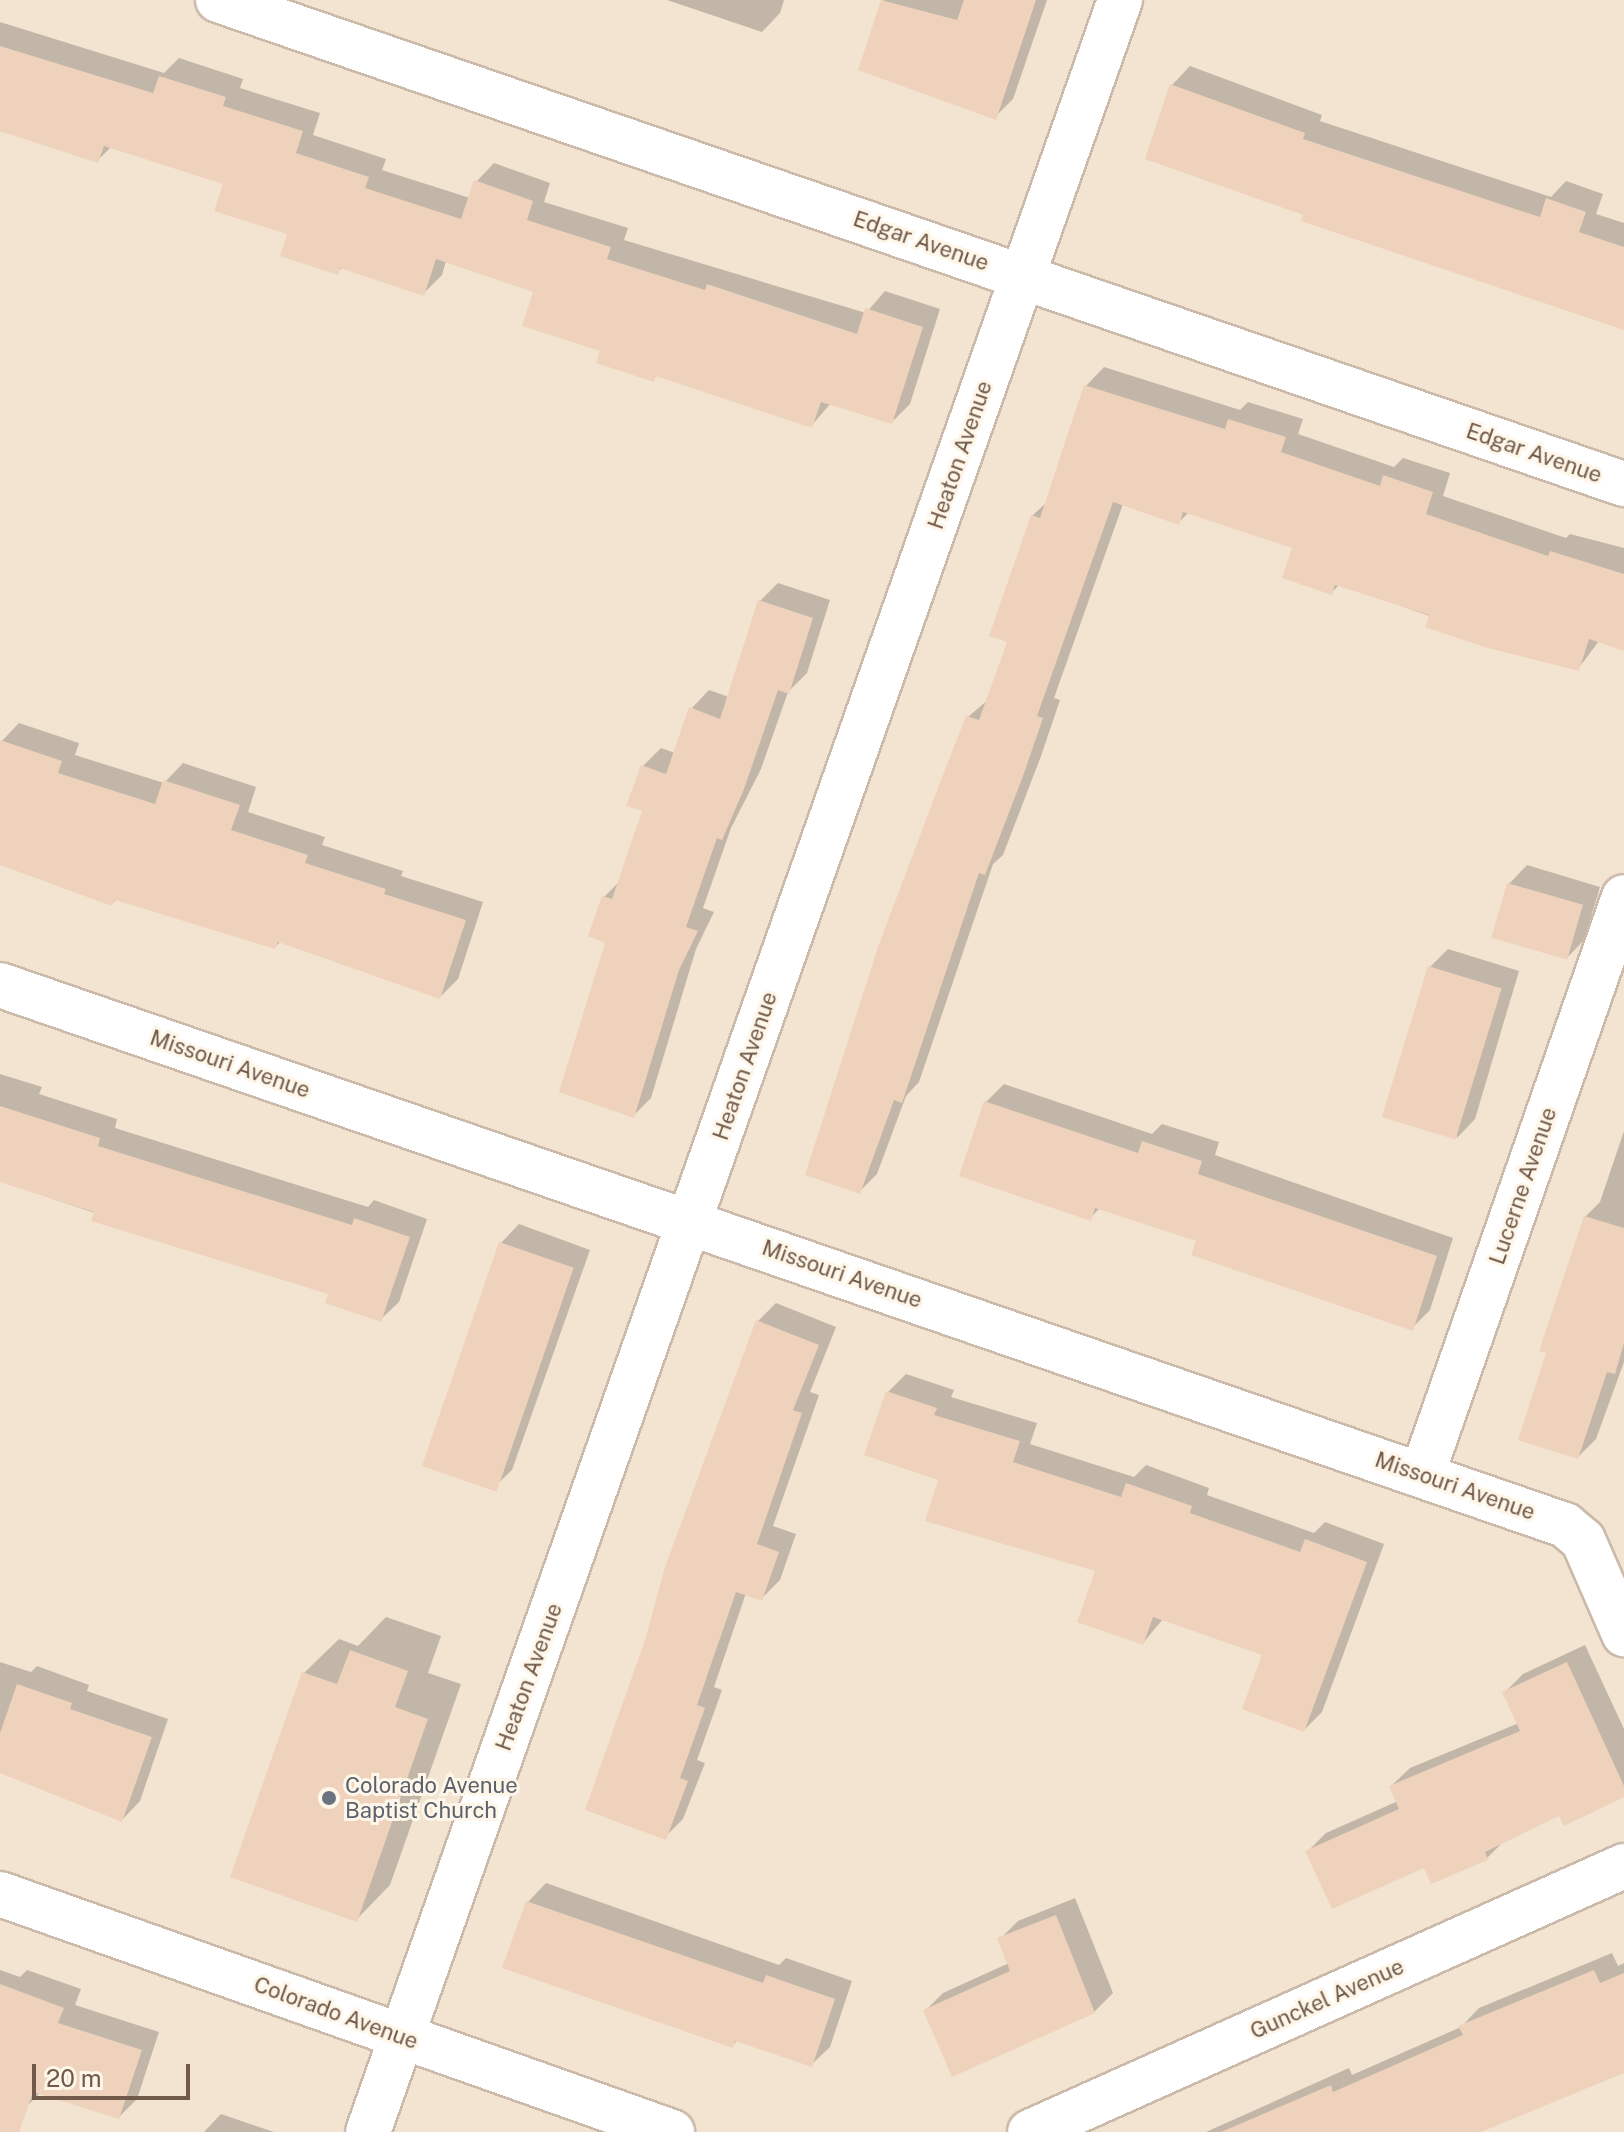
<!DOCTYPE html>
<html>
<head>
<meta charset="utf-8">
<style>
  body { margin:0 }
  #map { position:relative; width:1624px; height:2132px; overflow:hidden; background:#fbf2e2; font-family:"Public Sans",sans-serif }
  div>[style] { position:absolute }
  .residential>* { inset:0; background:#f2e4d1; transform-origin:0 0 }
  .shadow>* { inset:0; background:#0003 }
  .building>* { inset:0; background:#efd2bb; transform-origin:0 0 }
  .roads { filter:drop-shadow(2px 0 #cbbaaa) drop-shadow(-2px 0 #cbbaaa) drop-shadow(0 2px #cbbaaa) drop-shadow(0 -2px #cbbaaa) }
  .minor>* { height:44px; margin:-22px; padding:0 22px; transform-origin:22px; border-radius:22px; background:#fff }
  .dots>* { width:22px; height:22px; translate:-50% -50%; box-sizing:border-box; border:4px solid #fef6e8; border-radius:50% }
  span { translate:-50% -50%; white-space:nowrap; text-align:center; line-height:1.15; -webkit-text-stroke:6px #fef6e8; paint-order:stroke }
  .street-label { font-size:22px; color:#715a4a }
  .worship-label { font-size:22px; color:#5b616d }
  .left { translate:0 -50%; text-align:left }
  .scale { position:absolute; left:32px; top:2064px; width:158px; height:36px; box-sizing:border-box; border:4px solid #715a4a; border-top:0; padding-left:10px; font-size:24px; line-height:28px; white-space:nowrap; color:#715a4a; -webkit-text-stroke:6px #fef6e8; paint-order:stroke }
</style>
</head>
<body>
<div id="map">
  <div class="residential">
    <i style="left:0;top:0;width:1624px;height:2132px"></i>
  </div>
  <div class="shadow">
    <i style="clip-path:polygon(667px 0,784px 0,780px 13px,762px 32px)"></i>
    <i style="clip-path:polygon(883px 0,1047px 0,1013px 99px,995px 117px,861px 69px)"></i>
    <i style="clip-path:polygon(0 22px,164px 73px,179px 58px,243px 79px,240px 88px,320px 113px,313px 135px,386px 159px,382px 170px,470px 198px,476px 182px,494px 163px,550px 183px,544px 202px,628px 228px,624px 240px,866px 313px,885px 291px,940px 309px,910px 404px,892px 422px,831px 403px,812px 425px,658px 375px,653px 379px,603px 349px,535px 291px,446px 261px,442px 275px,424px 293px,343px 267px,337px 272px,225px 182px,112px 146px,98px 160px,0 131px)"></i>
    <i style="clip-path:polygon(1190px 66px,1322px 115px,1320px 121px,1551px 197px,1566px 181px,1603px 194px,1596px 214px,1624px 223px,1624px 328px,1148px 158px,1172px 85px)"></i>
    <i style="clip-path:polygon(1104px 367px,1240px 410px,1248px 402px,1303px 419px,1298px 434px,1394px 467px,1403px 458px,1450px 473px,1443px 496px,1566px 538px,1570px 534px,1624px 548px,1624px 649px,1599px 641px,1578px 669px,1340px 584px,1331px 593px,1294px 546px,1189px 512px,1178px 523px,1123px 504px,1054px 698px,1060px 700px,1041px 756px,1003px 855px,993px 864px,919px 1082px,906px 1096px,877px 1174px,859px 1192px,968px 717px,989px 699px,1009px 641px,1032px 516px,1048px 501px,1086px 386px)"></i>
    <i style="clip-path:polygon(778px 583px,830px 600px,807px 673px,788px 692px,761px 769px,731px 828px,703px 908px,714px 912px,696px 949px,651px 1098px,633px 1116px,604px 897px,620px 881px,645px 810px,643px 766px,661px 748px,675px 753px,691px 709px,709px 690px,729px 697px,760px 601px)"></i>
    <i style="clip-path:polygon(19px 723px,79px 743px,75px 755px,164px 783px,183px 763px,256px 787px,248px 812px,325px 837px,322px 845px,403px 871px,401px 876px,483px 902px,458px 979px,440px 997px,281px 941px,275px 947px,118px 898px,112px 904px,0 863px,0 743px)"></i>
    <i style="clip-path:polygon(1527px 865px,1600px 887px,1584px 940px,1566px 959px,1493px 937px,1509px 884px)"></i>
    <i style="clip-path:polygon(1448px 949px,1519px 971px,1475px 1119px,1457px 1138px,1430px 967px)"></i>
    <i style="clip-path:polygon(0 1074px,42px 1087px,39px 1094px,117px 1119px,115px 1128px,368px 1207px,374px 1200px,427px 1219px,399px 1302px,380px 1320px,331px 1293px,0 1181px)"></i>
    <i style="clip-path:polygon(1004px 1084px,1152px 1134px,1162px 1124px,1219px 1142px,1215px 1155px,1453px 1238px,1430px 1310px,1412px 1328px,1198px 1240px,1100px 1208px,1090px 1218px,986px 1102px)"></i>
    <i style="clip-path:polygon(1624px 1131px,1624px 1362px,1596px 1439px,1578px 1457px,1549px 1352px,1585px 1217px,1600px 1202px)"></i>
    <i style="clip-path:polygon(519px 1224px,590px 1250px,512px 1470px,493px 1488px,501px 1243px)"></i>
    <i style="clip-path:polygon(776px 1303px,836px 1327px,810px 1392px,819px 1395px,773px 1526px,796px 1534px,780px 1580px,762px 1598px,746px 1593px,714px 1687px,722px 1690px,697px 1760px,705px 1763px,683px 1819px,665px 1837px,758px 1321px)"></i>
    <i style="clip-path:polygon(906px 1374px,954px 1390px,951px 1397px,1037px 1423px,1030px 1444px,1134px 1477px,1146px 1465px,1209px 1488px,1207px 1495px,1314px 1533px,1325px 1522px,1384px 1544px,1322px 1712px,1304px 1730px,1265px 1654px,1163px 1619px,1143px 1643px,1097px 1570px,940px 1479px,888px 1392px)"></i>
    <i style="clip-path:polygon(386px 1617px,441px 1636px,428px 1673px,461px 1684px,390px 1885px,356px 1920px,304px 1673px,339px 1639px,358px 1646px)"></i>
    <i style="clip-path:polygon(1585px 1645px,1624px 1729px,1624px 1795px,1560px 1814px,1504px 1841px,1487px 1858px,1425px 1865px,1308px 1851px,1326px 1833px,1398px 1801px,1391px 1786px,1410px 1768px,1519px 1723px,1505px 1692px,1523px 1674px)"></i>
    <i style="clip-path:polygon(0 1662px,31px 1672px,37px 1666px,89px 1685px,87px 1691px,168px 1719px,140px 1801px,122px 1820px,0 1771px)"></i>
    <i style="clip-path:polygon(546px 1883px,779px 1965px,786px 1958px,852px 1981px,830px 2047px,811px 2065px,738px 2040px,732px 2046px,528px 1902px)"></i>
    <i style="clip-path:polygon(1075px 1898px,1113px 1993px,1094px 2012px,925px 2011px,943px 1993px,1009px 1963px,1000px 1939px,1018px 1921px)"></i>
    <i style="clip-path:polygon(1612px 1953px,1618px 1966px,1624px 1963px,1624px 2070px,1476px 2132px,1206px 2132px,1349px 2068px,1352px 2075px,1461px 2027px,1479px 2008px)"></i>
    <i style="clip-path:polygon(0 1970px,20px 1977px,27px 1970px,81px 1989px,75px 2005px,159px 2032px,137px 2099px,119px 2117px,41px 2092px,27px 2106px,0 2097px)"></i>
    <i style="clip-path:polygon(221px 2114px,274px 2132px,204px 2132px)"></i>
  </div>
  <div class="building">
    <i style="clip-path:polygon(881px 0,957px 20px,964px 0,1036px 0,996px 120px,858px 70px)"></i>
    <i style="clip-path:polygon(0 46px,153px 93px,159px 76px,226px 97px,223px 106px,303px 131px,296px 153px,369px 177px,365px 188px,461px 219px,474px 180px,533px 201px,527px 220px,611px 247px,607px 259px,705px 290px,707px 284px,857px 334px,865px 308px,923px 327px,892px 424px,821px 402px,812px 428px,656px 376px,654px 382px,596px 363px,600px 351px,522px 326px,533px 292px,436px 259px,424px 296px,340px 268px,338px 275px,280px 256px,287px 234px,214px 211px,223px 184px,104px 146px,98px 163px,0 131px)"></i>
    <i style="clip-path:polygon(1170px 84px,1305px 133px,1303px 139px,1540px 217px,1546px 198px,1586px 212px,1579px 232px,1624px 247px,1624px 330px,1301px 221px,1303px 215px,1145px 159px)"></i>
    <i style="clip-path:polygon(1084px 385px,1225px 429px,1228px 419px,1286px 437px,1281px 452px,1380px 486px,1383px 475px,1433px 492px,1426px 514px,1548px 556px,1550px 551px,1624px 574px,1624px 651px,1589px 639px,1579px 671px,1484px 647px,1425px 627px,1429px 615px,1335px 585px,1332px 595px,1282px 578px,1292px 548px,1183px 512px,1179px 525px,1113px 502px,1037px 716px,1043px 718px,1023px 776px,985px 875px,979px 873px,902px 1103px,894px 1100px,860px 1194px,805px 1175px,879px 944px,936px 793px,966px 716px,979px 720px,1007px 642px,989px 636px,1031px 515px,1040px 518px)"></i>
    <i style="clip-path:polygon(758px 600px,813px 618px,789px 694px,778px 690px,744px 789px,722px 840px,717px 838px,686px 927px,698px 931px,679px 970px,634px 1118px,559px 1092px,605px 943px,588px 936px,602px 896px,612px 899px,642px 811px,626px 806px,641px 765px,666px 774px,689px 707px,720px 719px)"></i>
    <i style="clip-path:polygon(0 740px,62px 761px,58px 773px,155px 804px,163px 780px,240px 805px,231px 830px,308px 855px,305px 863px,386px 889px,384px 894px,466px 920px,440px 999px,278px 942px,275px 949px,115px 900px,112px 906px,0 865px)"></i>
    <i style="left:1507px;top:883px;width:79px;height:57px;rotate:16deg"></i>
    <i style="left:1428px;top:966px;width:77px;height:158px;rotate:17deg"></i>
    <i style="clip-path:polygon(984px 1101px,1138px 1153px,1142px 1141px,1202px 1161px,1198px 1174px,1437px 1256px,1413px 1331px,1191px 1255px,1196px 1241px,1095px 1208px,1091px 1221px,959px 1176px)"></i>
    <i style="clip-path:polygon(0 1106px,100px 1138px,98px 1146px,352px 1225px,354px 1218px,410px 1237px,381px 1322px,325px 1303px,328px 1294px,91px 1221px,94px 1212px,0 1182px)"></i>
    <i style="clip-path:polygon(1584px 1216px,1624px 1228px,1624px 1343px,1615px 1374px,1607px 1372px,1578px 1459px,1518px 1440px,1546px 1353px,1539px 1351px)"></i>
    <i style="left:499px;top:1242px;width:79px;height:237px;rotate:19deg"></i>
    <i style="clip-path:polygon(756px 1320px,819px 1345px,793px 1410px,802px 1413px,757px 1544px,779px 1552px,762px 1601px,736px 1592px,697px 1705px,705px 1708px,680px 1778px,688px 1781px,666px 1840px,585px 1810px,645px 1640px,665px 1567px)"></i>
    <i style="clip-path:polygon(886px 1391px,937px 1408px,934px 1415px,1020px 1441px,1013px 1462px,1121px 1497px,1126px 1483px,1192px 1506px,1190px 1513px,1300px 1552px,1305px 1539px,1367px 1562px,1304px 1732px,1242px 1709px,1262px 1655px,1153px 1617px,1143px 1645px,1077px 1622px,1095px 1571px,925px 1521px,938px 1480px,864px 1455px)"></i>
    <i style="clip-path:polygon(350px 1650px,408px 1671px,395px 1707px,428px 1719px,357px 1922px,230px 1877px,302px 1672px,337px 1684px)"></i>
    <i style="clip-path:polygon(1567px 1662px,1624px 1786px,1624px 1797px,1564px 1826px,1559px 1816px,1485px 1852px,1488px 1860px,1431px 1884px,1424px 1868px,1332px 1909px,1305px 1851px,1399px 1809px,1389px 1786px,1520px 1731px,1502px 1692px)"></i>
    <i style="clip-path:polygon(17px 1684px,72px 1703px,70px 1709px,152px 1737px,122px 1822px,0 1773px,0 1733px)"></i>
    <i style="clip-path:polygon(526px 1901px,763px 1983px,766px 1975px,835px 1999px,812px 2067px,735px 2041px,733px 2048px,502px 1968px)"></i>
    <i style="clip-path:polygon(1056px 1915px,1095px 2013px,952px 2077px,923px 2010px,1010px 1971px,997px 1938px)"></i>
    <i style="clip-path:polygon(1594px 1970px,1600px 1983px,1624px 1973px,1624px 2073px,1481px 2132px,1221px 2132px,1331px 2085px,1333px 2092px,1463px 2035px,1458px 2026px)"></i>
    <i style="clip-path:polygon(0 1984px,64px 2008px,58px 2023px,142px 2050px,119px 2119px,33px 2092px,19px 2132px,0 2132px)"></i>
  </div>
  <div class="roads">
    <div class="minor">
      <i style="left:218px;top:0;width:1487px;rotate:19deg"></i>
      <i style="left:0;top:985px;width:1656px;rotate:19.04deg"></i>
      <i style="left:1565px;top:1525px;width:23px;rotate:40deg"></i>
      <i style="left:1583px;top:1540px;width:103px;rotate:66.4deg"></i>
      <i style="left:1422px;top:1475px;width:612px;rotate:-70.74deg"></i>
      <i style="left:0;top:1894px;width:713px;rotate:19.5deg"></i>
      <i style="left:368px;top:2132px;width:2261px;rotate:-70.57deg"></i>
      <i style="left:1030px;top:2132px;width:651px;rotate:-24.12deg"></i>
    </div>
  </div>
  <div class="dots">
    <i style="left:329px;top:1798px;background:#6b7280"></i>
  </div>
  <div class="street-label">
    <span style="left:921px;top:241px;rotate:19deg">Edgar Avenue</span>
    <span style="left:1534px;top:453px;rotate:19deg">Edgar Avenue</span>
    <span style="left:960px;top:455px;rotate:-71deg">Heaton Avenue</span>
    <span style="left:230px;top:1064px;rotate:19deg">Missouri Avenue</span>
    <span style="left:745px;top:1066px;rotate:-71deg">Heaton Avenue</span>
    <span style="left:1523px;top:1186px;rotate:-71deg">Lucerne Avenue</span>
    <span style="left:842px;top:1274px;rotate:19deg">Missouri Avenue</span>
    <span style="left:1455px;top:1486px;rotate:19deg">Missouri Avenue</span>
    <span style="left:529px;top:1677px;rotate:-70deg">Heaton Avenue</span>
    <span style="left:1327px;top:1999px;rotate:-24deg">Gunckel Avenue</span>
    <span style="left:336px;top:2013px;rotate:20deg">Colorado Avenue</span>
  </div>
  <div class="worship-label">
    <span class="left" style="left:345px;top:1798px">Colorado Avenue<br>Baptist Church</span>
  </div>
  <div class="scale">20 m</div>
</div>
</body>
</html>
